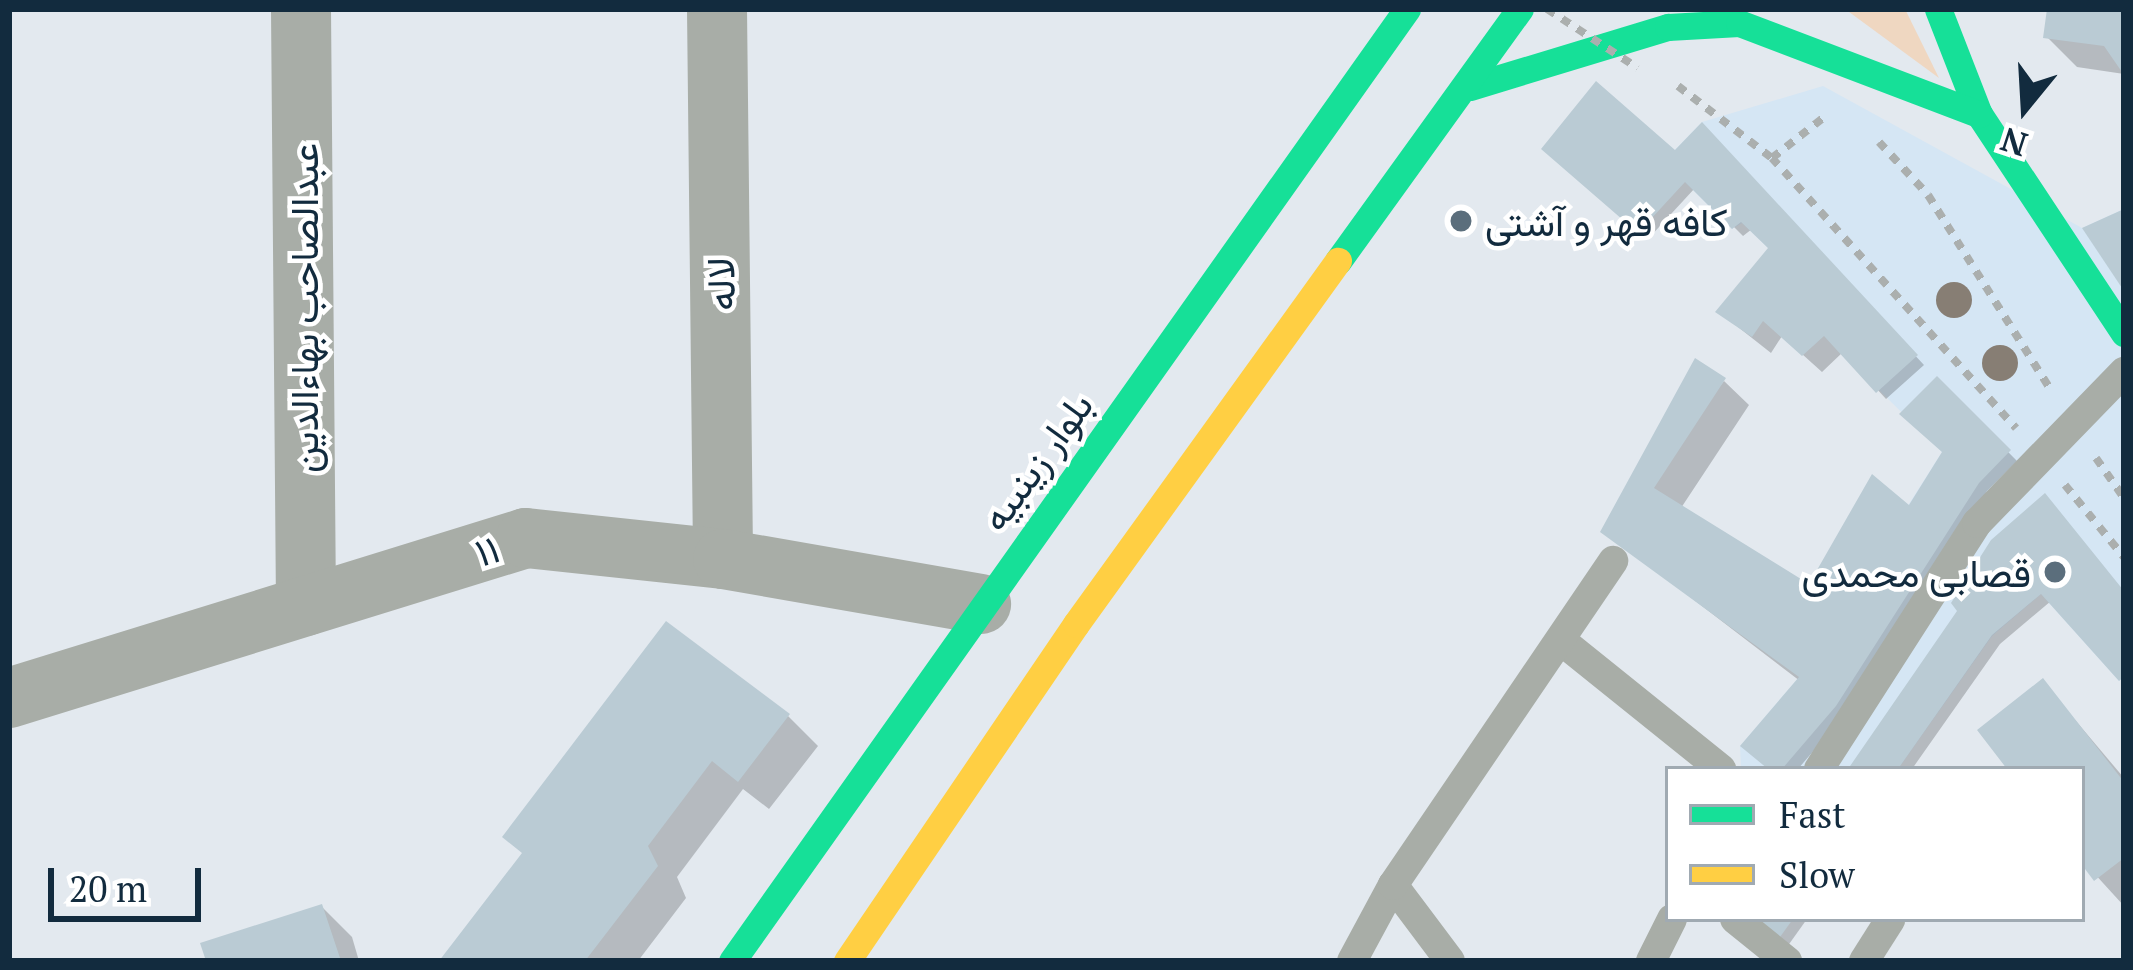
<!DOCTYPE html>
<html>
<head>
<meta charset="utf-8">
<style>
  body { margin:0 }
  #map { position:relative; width:2133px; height:970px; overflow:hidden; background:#e3e9ef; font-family:"PT Serif",Vazirmatn,serif }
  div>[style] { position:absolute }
  .built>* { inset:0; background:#d5e6f4 }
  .green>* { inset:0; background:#efd7c1 }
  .shadow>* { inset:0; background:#0003 }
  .building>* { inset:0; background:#bacbd4 }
  .path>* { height:8px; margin-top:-4px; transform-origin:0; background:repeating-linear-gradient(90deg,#abafae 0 9px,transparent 0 18px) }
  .lane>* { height:30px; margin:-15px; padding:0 15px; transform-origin:15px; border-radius:15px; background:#a8ada7 }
  .street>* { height:60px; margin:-30px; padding:0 30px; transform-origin:30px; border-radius:30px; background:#a8ada7 }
  .fast>* { height:27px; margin:-13.5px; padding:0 13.5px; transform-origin:13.5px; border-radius:13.5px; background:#16e098 }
  .slow>* { height:27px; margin:-13.5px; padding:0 13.5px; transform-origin:13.5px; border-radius:13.5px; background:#ffcf43 }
  .path-bridge>* { height:8px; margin-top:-4px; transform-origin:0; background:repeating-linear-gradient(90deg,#abafae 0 9px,transparent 0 18px) }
  .trees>* { width:36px; height:36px; margin:-18px; border-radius:50%; background:#877e74 }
  .dots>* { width:33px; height:33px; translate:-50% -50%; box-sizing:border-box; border:6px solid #fff; border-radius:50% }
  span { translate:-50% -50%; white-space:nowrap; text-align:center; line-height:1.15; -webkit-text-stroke:9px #fff; paint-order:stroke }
  .poi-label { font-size:39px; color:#122b3e }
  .left { translate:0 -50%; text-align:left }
  .right { translate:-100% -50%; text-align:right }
  .street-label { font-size:39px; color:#122b3e }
  .frame { position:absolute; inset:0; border:12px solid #122b3e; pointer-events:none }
  .legend { position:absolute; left:1665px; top:766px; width:420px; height:156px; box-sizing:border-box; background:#fff; border:3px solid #a0aab2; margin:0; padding:15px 21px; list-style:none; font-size:36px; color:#122b3e }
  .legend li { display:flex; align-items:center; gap:24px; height:60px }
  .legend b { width:60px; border:3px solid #a0aab2 }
  .north { position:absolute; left:1965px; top:48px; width:120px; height:120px; -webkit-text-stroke:9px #fff; paint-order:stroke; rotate:198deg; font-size:33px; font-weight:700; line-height:48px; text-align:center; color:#122b3e }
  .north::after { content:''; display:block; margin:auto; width:42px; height:54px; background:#122b3e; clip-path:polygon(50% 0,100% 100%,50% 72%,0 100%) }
  .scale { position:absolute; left:48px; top:868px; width:153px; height:54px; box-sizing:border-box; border:6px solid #122b3e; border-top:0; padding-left:15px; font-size:36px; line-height:42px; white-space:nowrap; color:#122b3e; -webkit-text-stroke:9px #fff; paint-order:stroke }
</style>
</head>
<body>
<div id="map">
  <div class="built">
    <i style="clip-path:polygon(1823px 86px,2082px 228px,2124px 209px,2124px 677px,2119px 681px,2041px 594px,1992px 636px,1898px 769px,1741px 769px,1740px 746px,1799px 677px,1942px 452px,1824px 336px,1836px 324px,1768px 248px,1742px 223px,1732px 229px,1664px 161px,1702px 122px)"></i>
  </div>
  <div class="green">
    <i style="clip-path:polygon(1845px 9px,1905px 9px,1939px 78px)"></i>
  </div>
  <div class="shadow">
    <i style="clip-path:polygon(2050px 9px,2124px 9px,2124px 74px,2077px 67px,2046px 36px)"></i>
    <i style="clip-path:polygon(1702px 126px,1924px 365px,1886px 399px,1843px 352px,1822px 372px,1782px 336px,1771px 353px,1719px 312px,1770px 249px,1752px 229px,1743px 236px,1695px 188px,1648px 239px,1554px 158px,1675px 154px)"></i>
    <i style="clip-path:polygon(1937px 380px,2017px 461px,1987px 491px,1844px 715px,1798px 769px,1771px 769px,1800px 681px,1604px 531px,1724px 381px,1749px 405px,1681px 508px,1810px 588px,1909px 510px,1946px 452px)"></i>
    <i style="clip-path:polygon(1994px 542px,2124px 593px,2124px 682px,2051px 601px,2000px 644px,1912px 769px,1852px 769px,1961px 611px)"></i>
    <i style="clip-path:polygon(2043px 682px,2124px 778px,2124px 906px,2082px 860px,2082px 769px,2011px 769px)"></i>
    <i style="clip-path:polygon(788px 716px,818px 746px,769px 809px,743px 789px,677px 877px,686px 898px,638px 961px,443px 961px,524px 855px)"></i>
    <i style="clip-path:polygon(322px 907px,352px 937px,359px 961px,209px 961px)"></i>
    <i style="clip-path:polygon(1750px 919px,1807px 919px,1787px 947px)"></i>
  </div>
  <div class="building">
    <i style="clip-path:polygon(2047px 9px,2124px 9px,2124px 75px,2104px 46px,2043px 38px)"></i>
    <i style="clip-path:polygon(1596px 81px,1675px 150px,1702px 122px,1918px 355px,1876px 393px,1824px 336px,1802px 356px,1763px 321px,1752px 337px,1715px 312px,1768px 248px,1741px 222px,1732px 229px,1685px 182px,1638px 233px,1541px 149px)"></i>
    <i style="clip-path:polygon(2124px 209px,2124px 291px,2082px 228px)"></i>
    <i style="clip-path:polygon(1695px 358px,1726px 378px,1654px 488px,1809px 584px,1872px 474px,1909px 505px,1942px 452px,1899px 414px,1937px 376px,2011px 450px,1979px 483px,1836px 706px,1782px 769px,1768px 769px,1740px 746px,1799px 677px,1600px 532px)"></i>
    <i style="clip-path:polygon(2045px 493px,2124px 591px,2124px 677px,2119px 681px,2041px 594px,1992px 635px,1898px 769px,1848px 769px,1957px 611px,1951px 603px,1991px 540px)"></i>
    <i style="clip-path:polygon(666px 621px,790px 714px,738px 782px,712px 761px,648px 846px,658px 866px,585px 961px,439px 961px,522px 853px,502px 837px)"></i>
    <i style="clip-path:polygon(2043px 678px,2124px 782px,2124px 858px,2094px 881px,2082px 865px,2082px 769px,2007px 769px,1977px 730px)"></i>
    <i style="clip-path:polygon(322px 904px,341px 961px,206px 961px,200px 943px)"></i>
    <i style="clip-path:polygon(1746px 919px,1793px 919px,1777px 941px)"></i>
  </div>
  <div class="path">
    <i style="left:1678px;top:86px;width:118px;rotate:37.5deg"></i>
    <i style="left:1772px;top:158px;width:364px;rotate:47.9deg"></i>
    <i style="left:1879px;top:142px;width:72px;rotate:47.2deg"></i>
    <i style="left:1928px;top:195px;width:231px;rotate:57.8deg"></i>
    <i style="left:1772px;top:158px;width:65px;rotate:-38.1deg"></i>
    <i style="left:2096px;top:458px;width:49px;rotate:55deg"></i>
    <i style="left:2065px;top:485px;width:93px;rotate:50.7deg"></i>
  </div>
  <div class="lane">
    <i style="left:1563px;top:642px;width:203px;rotate:38.8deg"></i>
    <i style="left:1819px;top:769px;width:292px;rotate:-57.3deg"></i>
    <i style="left:1977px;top:523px;width:211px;rotate:-45.8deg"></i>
    <i style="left:1393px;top:885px;width:95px;rotate:53.1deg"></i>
    <i style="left:1735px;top:919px;width:67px;rotate:38.9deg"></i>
    <i style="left:1352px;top:961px;width:86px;rotate:-61.7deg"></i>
    <i style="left:1393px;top:885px;width:392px;rotate:-55.8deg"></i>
    <i style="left:1651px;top:961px;width:47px;rotate:-63.4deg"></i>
    <i style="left:1864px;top:961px;width:49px;rotate:-57.6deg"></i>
  </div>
  <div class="street">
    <i style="left:301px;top:9px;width:597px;rotate:89.52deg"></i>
    <i style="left:717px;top:9px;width:550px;rotate:89.37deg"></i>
    <i style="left:9px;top:698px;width:541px;rotate:-17.2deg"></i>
    <i style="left:526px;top:538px;width:198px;rotate:6.1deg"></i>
    <i style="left:723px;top:559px;width:262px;rotate:9.9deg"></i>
  </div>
  <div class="fast">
    <i style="left:1938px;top:9px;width:113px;rotate:68.7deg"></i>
    <i style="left:1979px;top:114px;width:263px;rotate:56.5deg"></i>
    <i style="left:1470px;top:87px;width:207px;rotate:-16.9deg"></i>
    <i style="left:1668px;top:27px;width:71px;rotate:-3.2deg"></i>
    <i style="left:1739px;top:23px;width:257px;rotate:20.8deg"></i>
    <i style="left:1338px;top:261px;width:311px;rotate:-54.2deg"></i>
    <i style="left:732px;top:961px;width:1167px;rotate:-54.66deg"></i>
  </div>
  <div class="slow">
    <i style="left:847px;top:961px;width:407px;rotate:-55.8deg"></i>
    <i style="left:1076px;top:624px;width:448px;rotate:-54.2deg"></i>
  </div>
  <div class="path-bridge">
    <i style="left:1547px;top:9px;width:108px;rotate:33deg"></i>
  </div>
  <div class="trees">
    <i style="left:1954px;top:300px"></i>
    <i style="left:2000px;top:363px"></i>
  </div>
  <div class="dots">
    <i style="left:1461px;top:221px;background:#5b6e7c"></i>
    <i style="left:2055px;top:572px;background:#5b6e7c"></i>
  </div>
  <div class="poi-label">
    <span class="left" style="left:1485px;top:221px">کافه قهر و آشتی</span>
    <span class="right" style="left:2031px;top:572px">قصابی محمدی</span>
  </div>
  <div class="street-label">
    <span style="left:720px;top:284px;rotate:-91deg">لاله</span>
    <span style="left:303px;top:308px;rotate:-90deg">عبدالصاحب بهاءالدین</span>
    <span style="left:1036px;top:461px;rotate:-54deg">بلوار زینبیه</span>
    <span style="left:487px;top:550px;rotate:-17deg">۱۱</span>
  </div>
  <div class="frame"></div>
  <ul class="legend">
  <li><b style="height:15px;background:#16e098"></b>Fast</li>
  <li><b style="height:15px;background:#ffcf43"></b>Slow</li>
  </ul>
  <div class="north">N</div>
  <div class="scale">20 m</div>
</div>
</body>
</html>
